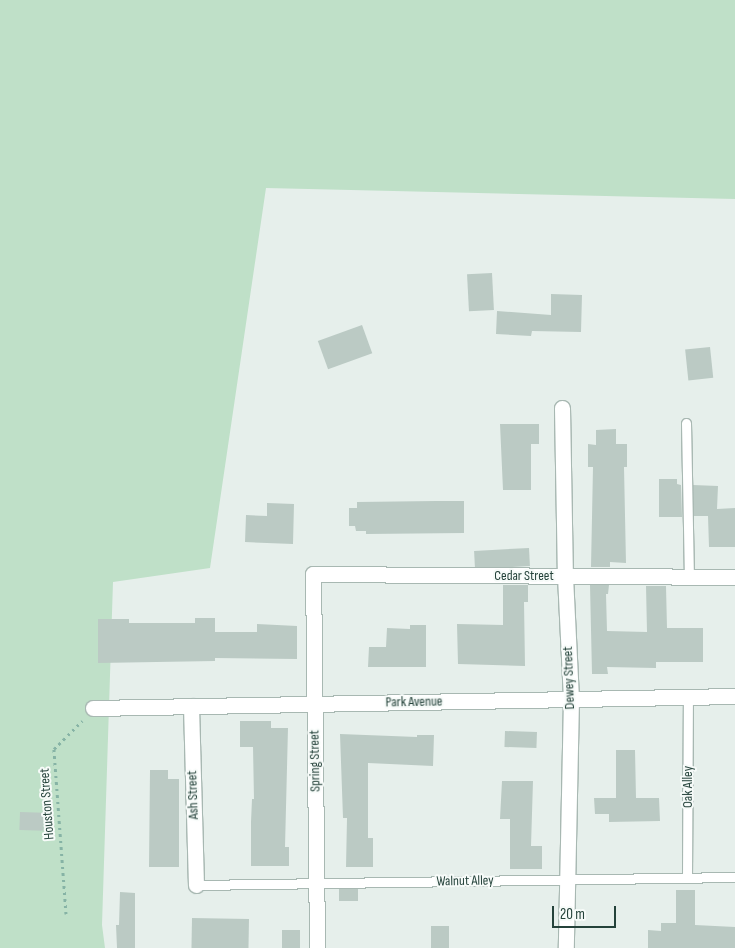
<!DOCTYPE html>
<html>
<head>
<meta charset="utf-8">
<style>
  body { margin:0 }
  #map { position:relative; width:735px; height:948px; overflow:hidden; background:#e6efeb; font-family:"Sofia Sans Condensed",sans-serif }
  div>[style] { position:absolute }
  .green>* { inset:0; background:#bfe0c8 }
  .building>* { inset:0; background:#bbcac4; transform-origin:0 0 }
  .path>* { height:3px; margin-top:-1.5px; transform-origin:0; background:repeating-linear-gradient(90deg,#86b3a5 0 2.5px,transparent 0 6.5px) }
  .roads { filter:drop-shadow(1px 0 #a8b8b2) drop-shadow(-1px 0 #a8b8b2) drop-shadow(0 1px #a8b8b2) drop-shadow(0 -1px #a8b8b2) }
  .lane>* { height:9px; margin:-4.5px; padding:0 4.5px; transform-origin:4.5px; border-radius:4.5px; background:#fff }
  .street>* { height:15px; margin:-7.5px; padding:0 7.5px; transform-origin:7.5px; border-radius:7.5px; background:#fff }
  span { translate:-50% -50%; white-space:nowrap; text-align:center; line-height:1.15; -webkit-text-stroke:4px #f7fbf9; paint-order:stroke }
  .street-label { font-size:14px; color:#24423a }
  .scale { position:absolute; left:552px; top:906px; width:64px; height:22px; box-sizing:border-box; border:2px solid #24423a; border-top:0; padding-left:6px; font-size:15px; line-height:18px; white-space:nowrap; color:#24423a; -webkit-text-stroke:4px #f7fbf9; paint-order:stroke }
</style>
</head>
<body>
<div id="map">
  <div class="green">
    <i style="clip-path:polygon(0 0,735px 0,735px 199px,266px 188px,210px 568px,113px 582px,102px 925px,105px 948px,0 948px)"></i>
  </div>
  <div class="building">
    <i style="left:492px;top:273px;width:37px;height:25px;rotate:87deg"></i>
    <i style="clip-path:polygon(551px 294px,582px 295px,581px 332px,532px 331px,531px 336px,496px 334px,497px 311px,551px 315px)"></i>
    <i style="left:362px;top:325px;width:30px;height:47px;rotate:70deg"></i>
    <i style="left:710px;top:347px;width:31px;height:25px;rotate:84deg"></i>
    <i style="clip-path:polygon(500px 424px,539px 424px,539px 444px,531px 444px,531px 490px,503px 490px)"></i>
    <i style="clip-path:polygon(616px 429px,616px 444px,627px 444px,627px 467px,624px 467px,626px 563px,610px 562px,610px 567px,591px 567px,593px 467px,588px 467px,588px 444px,596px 445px,596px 430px)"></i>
    <i style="clip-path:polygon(659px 479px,677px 479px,677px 484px,681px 485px,682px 517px,659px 517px)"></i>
    <i style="clip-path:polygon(693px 485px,718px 486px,717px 509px,735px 508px,735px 547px,709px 547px,708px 516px,694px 516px)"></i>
    <i style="clip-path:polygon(436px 501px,464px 501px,464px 533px,366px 534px,366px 531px,356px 531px,355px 526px,349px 526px,349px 508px,357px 508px,357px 502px)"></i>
    <i style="clip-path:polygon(267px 503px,294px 504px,293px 544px,245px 542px,246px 515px,267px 516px)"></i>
    <i style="left:529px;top:548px;width:18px;height:55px;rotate:87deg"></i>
    <i style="clip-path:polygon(503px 585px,528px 585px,528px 602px,524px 602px,525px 666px,458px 664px,457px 624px,503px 625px)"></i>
    <i style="clip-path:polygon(590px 585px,609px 585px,608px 594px,606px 594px,607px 631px,647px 632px,646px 586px,666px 586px,667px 628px,703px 628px,703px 662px,656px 662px,656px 668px,607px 667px,608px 674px,592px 674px)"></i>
    <i style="clip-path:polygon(195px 618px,215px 618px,215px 632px,257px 632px,257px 624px,297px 626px,297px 659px,215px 658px,215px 661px,98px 663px,98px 619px,129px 619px,129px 623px,195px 623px)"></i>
    <i style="clip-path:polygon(410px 625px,426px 625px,426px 667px,368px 667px,369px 647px,386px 647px,387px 628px,410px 629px)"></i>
    <i style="clip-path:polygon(240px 721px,271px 721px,271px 728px,288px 728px,285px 847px,289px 847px,289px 866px,251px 866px,251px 822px,252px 799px,254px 799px,253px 747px,240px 747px)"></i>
    <i style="left:505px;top:731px;width:32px;height:16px;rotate:2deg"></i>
    <i style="clip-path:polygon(340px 734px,417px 737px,417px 735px,434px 735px,433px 766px,368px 763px,368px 838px,373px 838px,373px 867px,346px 867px,347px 818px,343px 818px)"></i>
    <i style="clip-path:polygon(616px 750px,635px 750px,636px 798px,659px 798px,660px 821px,609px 822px,609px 814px,595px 814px,594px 798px,616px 798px)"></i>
    <i style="clip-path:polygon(150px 770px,168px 770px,168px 779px,179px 779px,179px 867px,149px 867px)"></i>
    <i style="clip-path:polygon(502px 781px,533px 781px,531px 846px,542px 846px,542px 869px,510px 869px,510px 819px,500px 819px)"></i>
    <i style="left:20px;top:812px;width:24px;height:18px;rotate:2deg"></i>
    <i style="left:339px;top:889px;width:19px;height:12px"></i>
    <i style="clip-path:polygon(676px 890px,695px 890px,695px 925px,735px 927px,735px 948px,648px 948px,648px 930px,661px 931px,661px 923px,676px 923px)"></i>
    <i style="clip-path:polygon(120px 892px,135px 893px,135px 948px,117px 948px,116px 925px,119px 925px)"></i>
    <i style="left:192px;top:918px;width:57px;height:30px;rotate:1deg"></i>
    <i style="left:431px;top:926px;width:18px;height:22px"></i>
    <i style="left:282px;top:930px;width:18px;height:18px"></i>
  </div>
  <div class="path">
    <i style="left:66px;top:914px;width:165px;rotate:-94.2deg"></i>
    <i style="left:54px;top:749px;width:40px;rotate:-45deg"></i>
  </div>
  <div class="roads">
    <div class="lane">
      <i style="left:686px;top:423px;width:154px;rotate:88.9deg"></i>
      <i style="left:687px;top:878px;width:181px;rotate:-89.7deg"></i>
      <i style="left:196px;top:885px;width:539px;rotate:-0.85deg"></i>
    </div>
    <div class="street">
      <i style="left:562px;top:408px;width:168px;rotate:89deg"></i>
      <i style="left:565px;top:576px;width:123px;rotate:87.2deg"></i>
      <i style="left:571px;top:699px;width:249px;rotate:91.2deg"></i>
      <i style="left:191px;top:706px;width:179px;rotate:88.4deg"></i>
      <i style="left:93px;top:708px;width:642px;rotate:-1.07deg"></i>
      <i style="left:317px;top:948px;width:374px;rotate:-90.6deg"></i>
      <i style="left:313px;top:574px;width:422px;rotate:0.4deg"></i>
    </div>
  </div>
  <div class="street-label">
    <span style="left:524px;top:576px">Cedar Street</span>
    <span style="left:569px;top:678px;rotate:-92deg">Dewey Street</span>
    <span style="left:414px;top:702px;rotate:-1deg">Park Avenue</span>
    <span style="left:315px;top:761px;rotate:-91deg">Spring Street</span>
    <span style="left:688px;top:787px;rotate:-90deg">Oak Alley</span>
    <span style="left:193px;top:795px;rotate:-92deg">Ash Street</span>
    <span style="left:47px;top:804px;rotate:-94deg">Houston Street</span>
    <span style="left:465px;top:881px;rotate:-1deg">Walnut Alley</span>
  </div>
  <div class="scale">20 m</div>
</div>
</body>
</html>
